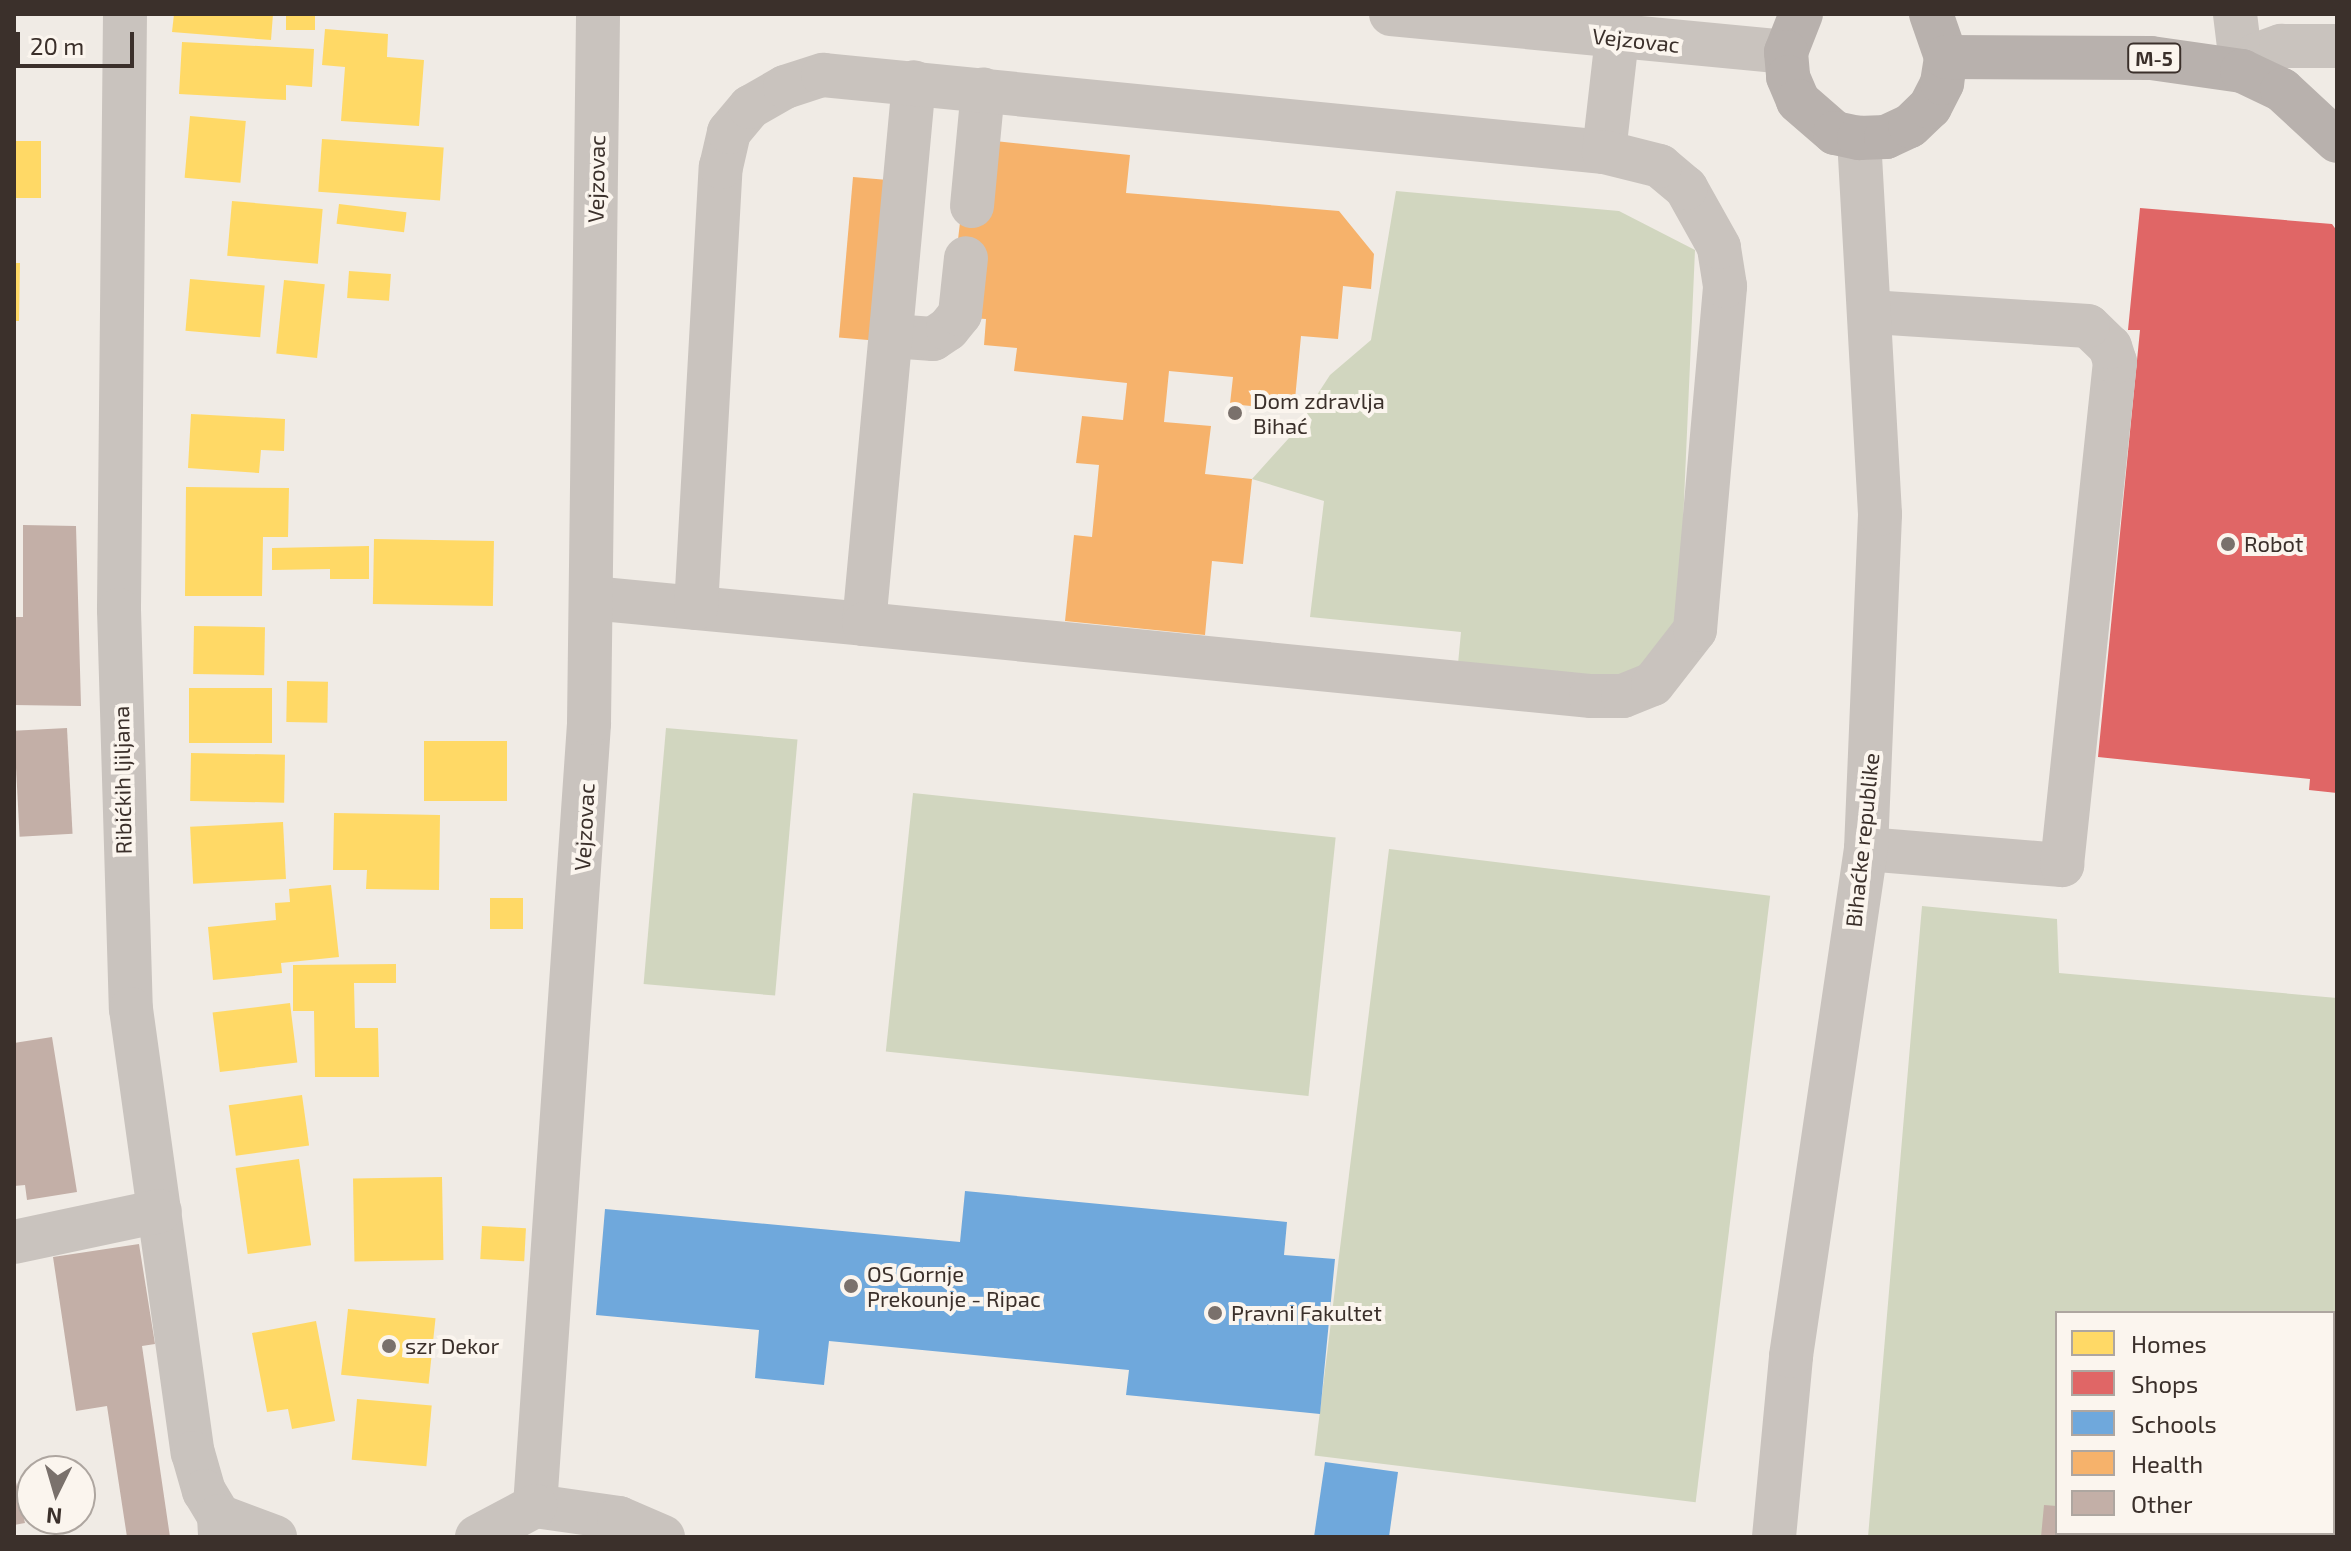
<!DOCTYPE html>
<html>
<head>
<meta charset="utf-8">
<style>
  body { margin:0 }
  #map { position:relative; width:2351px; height:1551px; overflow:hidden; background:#f0ebe5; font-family:"Exo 2",sans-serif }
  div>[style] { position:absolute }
  .green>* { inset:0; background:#d1d6bf; transform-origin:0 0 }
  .homes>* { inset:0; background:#ffd966; transform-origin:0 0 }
  .shops>* { inset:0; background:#e06666 }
  .schools>* { inset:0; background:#6fa8dc }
  .health>* { inset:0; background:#f6b26b; transform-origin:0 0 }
  .building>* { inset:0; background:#c3afa7; transform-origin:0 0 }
  .minor>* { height:44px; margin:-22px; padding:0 22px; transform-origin:22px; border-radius:22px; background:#c9c3be }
  .major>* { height:44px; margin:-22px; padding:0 22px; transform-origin:22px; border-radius:22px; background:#b8b1ad }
  .dots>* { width:22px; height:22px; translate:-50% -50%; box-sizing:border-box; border:4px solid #fbf5ee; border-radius:50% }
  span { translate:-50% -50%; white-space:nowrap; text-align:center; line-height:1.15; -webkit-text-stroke:8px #fbf5ee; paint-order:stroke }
  .shield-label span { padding:2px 6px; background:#fbf5ee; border:2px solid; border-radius:6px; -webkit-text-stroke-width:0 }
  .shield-label { font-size:20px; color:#3b302b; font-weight:700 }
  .street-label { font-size:22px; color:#3b302b }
  .poi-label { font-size:22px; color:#3b302b }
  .left { translate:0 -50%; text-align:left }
  .frame { position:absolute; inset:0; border:16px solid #3b302b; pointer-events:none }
  .legend { position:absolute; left:2055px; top:1311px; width:280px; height:224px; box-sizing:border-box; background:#fbf5ee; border:2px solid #aea6a0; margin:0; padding:10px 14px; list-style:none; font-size:24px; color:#3b302b }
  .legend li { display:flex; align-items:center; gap:16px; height:40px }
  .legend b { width:40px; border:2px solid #aea6a0 }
  .north { position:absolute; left:16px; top:1455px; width:80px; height:80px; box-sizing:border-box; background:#fbf5ee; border:2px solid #aea6a0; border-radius:50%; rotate:185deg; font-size:22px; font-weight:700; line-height:32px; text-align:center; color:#3b302b }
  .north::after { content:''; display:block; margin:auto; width:28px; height:36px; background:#7a716c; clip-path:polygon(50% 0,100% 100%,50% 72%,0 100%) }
  .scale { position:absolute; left:16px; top:32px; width:118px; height:36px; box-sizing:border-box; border:4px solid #3b302b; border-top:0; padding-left:10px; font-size:24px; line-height:28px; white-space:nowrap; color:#3b302b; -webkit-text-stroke:6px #fbf5ee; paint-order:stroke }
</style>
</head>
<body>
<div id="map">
  <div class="green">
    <i style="clip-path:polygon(1396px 191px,1619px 211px,1695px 250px,1677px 660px,1653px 684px,1456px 685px,1461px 632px,1310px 617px,1324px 501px,1252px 479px,1289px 438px,1330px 375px,1371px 340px)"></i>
    <i style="left:666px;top:728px;width:132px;height:257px;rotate:5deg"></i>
    <i style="left:913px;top:793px;width:425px;height:260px;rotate:6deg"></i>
    <i style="left:1389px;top:849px;width:384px;height:611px;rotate:7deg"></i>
    <i style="clip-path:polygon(evenodd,1922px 906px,2057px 919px,2059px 973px,2337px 998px,2337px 1537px,1868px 1537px,1922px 906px,2057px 1313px,2333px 1313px,2333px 1533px,2057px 1533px,2057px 1313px)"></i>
  </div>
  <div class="homes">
    <i style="clip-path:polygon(174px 14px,273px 14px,271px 40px,172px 32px)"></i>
    <i style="left:286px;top:14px;width:29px;height:16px"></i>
    <i style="clip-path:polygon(325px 29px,388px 34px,387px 57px,424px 60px,419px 126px,341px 121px,345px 67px,322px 65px)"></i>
    <i style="clip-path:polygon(182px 42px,314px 49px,312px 87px,286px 85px,286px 100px,179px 94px)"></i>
    <i style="left:190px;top:116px;width:56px;height:62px;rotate:5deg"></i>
    <i style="left:322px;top:139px;width:122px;height:53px;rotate:4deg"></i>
    <i style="left:14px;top:141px;width:27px;height:57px"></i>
    <i style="left:232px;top:201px;width:91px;height:55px;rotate:5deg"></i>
    <i style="left:339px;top:204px;width:68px;height:20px;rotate:7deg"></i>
    <i style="clip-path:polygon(14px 263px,20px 263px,19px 321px,14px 321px)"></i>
    <i style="left:349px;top:271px;width:42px;height:27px;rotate:4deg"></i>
    <i style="left:190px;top:279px;width:75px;height:52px;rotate:5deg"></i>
    <i style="left:284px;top:280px;width:41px;height:74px;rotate:6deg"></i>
    <i style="clip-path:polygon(191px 414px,285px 419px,284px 451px,261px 450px,259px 473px,188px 468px)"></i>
    <i style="clip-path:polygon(186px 487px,289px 488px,288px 537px,263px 537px,262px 596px,185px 596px)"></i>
    <i style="left:374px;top:539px;width:120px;height:65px;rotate:1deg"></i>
    <i style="clip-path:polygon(369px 546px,369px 579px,330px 579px,330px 569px,272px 570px,272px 548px)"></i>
    <i style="left:194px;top:626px;width:71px;height:48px;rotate:1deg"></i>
    <i style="left:287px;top:681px;width:41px;height:41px;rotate:1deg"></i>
    <i style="left:189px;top:688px;width:83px;height:55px"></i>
    <i style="left:424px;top:741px;width:83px;height:60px"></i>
    <i style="left:191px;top:753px;width:94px;height:48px;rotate:1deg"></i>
    <i style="clip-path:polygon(334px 813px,440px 815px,439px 890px,366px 889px,367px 870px,333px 870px)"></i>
    <i style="left:283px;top:822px;width:57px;height:93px;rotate:87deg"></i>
    <i style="clip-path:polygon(331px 885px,339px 957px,281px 963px,282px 973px,213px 980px,208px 927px,276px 920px,275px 903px,290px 902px,289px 889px)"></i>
    <i style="left:490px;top:898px;width:33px;height:31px"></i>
    <i style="clip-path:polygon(396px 964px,396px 983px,354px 983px,355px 1028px,378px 1028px,379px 1077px,315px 1077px,314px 1011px,293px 1011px,293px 965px)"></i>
    <i style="left:290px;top:1003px;width:60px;height:78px;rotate:83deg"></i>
    <i style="left:302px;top:1095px;width:51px;height:74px;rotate:82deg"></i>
    <i style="left:299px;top:1159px;width:87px;height:64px;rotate:82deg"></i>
    <i style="left:442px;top:1177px;width:83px;height:89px;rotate:89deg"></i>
    <i style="left:482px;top:1226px;width:44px;height:33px;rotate:3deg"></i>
    <i style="left:348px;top:1309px;width:88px;height:66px;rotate:6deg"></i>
    <i style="clip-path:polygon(316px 1321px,335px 1421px,292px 1429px,288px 1409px,267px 1412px,252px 1333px)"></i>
    <i style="left:357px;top:1399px;width:75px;height:61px;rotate:5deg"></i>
  </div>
  <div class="shops">
    <i style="clip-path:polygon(2140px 208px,2332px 224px,2337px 231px,2337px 793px,2309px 790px,2310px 779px,2098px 757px,2140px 330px,2128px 330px)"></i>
  </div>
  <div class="schools">
    <i style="clip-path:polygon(965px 1191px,1287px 1222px,1284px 1255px,1335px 1259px,1320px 1414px,1126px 1395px,1129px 1370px,829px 1341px,824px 1385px,755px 1378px,759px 1330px,596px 1315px,605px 1209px,960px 1242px)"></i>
    <i style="clip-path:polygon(1325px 1462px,1398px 1472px,1389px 1537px,1314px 1537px)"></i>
  </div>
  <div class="health">
    <i style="clip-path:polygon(995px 141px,1130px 155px,1126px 193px,1339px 211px,1374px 254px,1371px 289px,1343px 286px,1338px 339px,1301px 336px,1294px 410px,1230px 404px,1233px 377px,1169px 371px,1164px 422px,1211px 426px,1205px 474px,1252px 479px,1243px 564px,1212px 561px,1205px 635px,1065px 621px,1074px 535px,1092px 537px,1099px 465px,1076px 463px,1082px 416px,1123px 420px,1127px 383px,1014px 371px,1017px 348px,984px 345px,986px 319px,970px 318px,956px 257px,962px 205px)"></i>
    <i style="left:853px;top:177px;width:32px;height:161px;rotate:5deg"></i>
  </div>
  <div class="building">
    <i style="clip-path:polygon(23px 525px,76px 526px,81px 706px,14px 705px,14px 617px,23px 617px)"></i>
    <i style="left:67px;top:728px;width:106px;height:53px;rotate:87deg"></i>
    <i style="clip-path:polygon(52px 1037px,77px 1192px,27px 1200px,25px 1185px,14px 1186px,14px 1043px)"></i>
    <i style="clip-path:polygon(139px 1244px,155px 1344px,142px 1346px,170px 1537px,127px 1537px,107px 1406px,76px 1411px,53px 1257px)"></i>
    <i style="clip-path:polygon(14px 1473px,25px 1523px,14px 1525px)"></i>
    <i style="clip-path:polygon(2044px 1505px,2057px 1506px,2057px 1533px,2212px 1533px,2212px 1537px,2041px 1537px)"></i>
  </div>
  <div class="minor">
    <i style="left:125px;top:14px;width:596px;rotate:90.58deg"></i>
    <i style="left:119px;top:610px;width:399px;rotate:88.3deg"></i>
    <i style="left:131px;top:1009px;width:448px;rotate:82.1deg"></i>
    <i style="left:193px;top:1453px;width:40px;rotate:74deg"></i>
    <i style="left:204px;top:1491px;width:29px;rotate:59deg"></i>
    <i style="left:219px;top:1516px;width:21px;rotate:87deg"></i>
    <i style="left:1391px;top:14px;width:397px;rotate:5.5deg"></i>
    <i style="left:2235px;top:14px;width:57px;rotate:83deg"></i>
    <i style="left:2242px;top:71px;width:21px;rotate:-49deg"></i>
    <i style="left:2256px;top:55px;width:27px;rotate:-20deg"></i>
    <i style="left:2281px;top:46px;width:56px"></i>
    <i style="left:972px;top:206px;width:117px;rotate:-84.6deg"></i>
    <i style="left:892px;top:336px;width:41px;rotate:4.2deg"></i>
    <i style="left:933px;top:339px;width:18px;rotate:-34deg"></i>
    <i style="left:948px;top:329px;width:19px;rotate:-51deg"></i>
    <i style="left:960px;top:314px;width:56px;rotate:-83.9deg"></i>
    <i style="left:591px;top:598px;width:274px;rotate:5.4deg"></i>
    <i style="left:864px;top:624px;width:544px;rotate:-84.73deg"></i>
    <i style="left:696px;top:608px;width:442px;rotate:-86.8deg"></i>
    <i style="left:721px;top:167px;width:36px;rotate:-77deg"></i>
    <i style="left:729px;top:132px;width:33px;rotate:-50deg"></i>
    <i style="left:750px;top:107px;width:40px;rotate:-29.7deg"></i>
    <i style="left:785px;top:87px;width:40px;rotate:-18deg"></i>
    <i style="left:823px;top:75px;width:785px;rotate:5.63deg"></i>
    <i style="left:1604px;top:152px;width:115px;rotate:-83.5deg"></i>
    <i style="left:864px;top:624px;width:731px;rotate:5.66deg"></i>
    <i style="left:1591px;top:696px;width:32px"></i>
    <i style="left:1623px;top:696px;width:32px;rotate:-22deg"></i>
    <i style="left:1653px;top:684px;width:68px;rotate:-52.1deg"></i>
    <i style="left:1695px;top:630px;width:345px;rotate:-85deg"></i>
    <i style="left:1725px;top:286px;width:39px;rotate:-99deg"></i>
    <i style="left:1719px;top:247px;width:68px;rotate:-119.2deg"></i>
    <i style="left:1686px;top:188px;width:34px;rotate:-140deg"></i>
    <i style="left:1660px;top:166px;width:58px;rotate:-166deg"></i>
    <i style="left:1866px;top:849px;width:197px;rotate:4.7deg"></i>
    <i style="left:2062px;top:865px;width:506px;rotate:-83.99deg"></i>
    <i style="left:2115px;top:362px;width:16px;rotate:-108deg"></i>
    <i style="left:2110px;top:347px;width:30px;rotate:-136deg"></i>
    <i style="left:2088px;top:326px;width:215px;rotate:-176.3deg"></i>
    <i style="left:14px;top:1242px;width:149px;rotate:-12deg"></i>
    <i style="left:535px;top:1506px;width:785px;rotate:-86.05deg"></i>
    <i style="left:589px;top:723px;width:709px;rotate:-89.27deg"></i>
    <i style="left:535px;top:1506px;width:85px;rotate:8.1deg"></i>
    <i style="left:619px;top:1518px;width:48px;rotate:23.4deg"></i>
    <i style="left:219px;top:1516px;width:60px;rotate:20.6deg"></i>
    <i style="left:477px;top:1537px;width:66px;rotate:-28.1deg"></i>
    <i style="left:1774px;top:1537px;width:182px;rotate:-84.6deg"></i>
    <i style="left:1791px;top:1356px;width:513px;rotate:-81.59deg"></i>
    <i style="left:1866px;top:849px;width:335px;rotate:-87.6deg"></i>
    <i style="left:1880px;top:514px;width:377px;rotate:-93.2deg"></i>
  </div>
  <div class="major">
    <i style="left:1801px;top:14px;width:41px;rotate:111.5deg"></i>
    <i style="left:1786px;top:52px;width:25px;rotate:85deg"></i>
    <i style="left:1788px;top:77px;width:26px;rotate:67deg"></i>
    <i style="left:1798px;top:101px;width:49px;rotate:40.9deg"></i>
    <i style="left:1835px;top:133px;width:25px;rotate:12deg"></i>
    <i style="left:1859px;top:138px;width:27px;rotate:-2deg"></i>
    <i style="left:1886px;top:137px;width:26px;rotate:-25deg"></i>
    <i style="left:1910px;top:126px;width:28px;rotate:-44deg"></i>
    <i style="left:1930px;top:107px;width:27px;rotate:-63deg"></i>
    <i style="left:1942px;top:83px;width:26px;rotate:-81deg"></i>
    <i style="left:1946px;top:57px;width:46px;rotate:-109.2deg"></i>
    <i style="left:1946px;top:57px;width:205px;rotate:0.3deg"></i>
    <i style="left:2151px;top:58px;width:92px;rotate:8.1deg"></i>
    <i style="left:2242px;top:71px;width:44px;rotate:25.4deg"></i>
    <i style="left:2282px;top:90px;width:75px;rotate:42.8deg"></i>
  </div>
  <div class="dots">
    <i style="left:1235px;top:413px;background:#7a716c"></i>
    <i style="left:2228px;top:544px;background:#7a716c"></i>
    <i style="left:851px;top:1286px;background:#7a716c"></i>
    <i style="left:1215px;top:1313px;background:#7a716c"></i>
    <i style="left:389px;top:1346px;background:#7a716c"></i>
  </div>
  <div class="shield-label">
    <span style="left:2154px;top:58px">M-5</span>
  </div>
  <div class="street-label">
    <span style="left:1636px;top:40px;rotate:6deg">Vejzovac</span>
    <span style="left:596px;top:179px;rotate:-89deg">Vejzovac</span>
    <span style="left:122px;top:780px;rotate:-91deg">Ribićkih ljiljana</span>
    <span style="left:584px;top:827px;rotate:-87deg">Vejzovac</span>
    <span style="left:1862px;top:840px;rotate:-84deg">Bihaćke republike</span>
  </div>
  <div class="poi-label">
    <span class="left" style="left:1253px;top:413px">Dom zdravlja<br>Bihać</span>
    <span class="left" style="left:2244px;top:544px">Robot</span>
    <span class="left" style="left:867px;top:1286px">OS Gornje<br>Prekounje - Ripac</span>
    <span class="left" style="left:1231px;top:1313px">Pravni Fakultet</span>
    <span class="left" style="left:405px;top:1346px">szr Dekor</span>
  </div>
  <div class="frame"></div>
  <ul class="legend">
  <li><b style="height:22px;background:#ffd966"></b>Homes</li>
  <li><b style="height:22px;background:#e06666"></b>Shops</li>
  <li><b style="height:22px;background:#6fa8dc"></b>Schools</li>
  <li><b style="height:22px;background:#f6b26b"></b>Health</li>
  <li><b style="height:22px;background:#c3afa7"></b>Other</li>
  </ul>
  <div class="north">N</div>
  <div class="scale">20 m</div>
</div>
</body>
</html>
